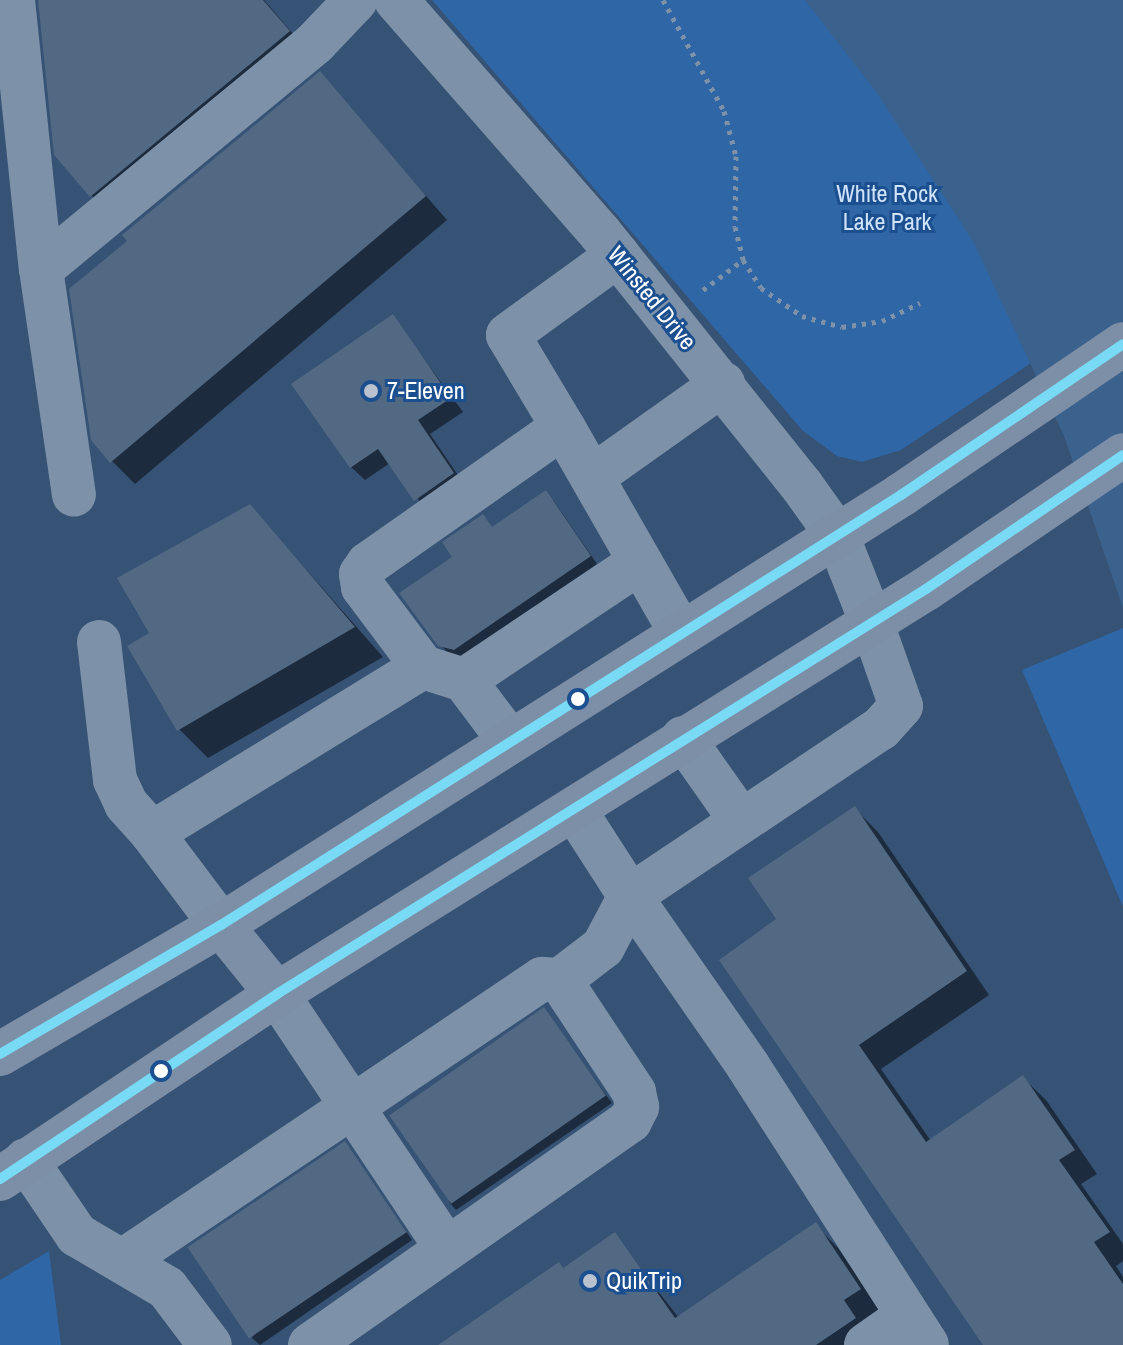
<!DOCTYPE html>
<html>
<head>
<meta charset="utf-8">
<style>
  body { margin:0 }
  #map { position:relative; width:1123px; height:1345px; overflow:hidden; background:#365274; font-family:"Archivo Narrow",sans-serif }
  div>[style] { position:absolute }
  .green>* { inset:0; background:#2f66a5 }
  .water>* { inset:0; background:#3b618d }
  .shadow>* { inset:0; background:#0007 }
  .building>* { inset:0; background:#526984; transform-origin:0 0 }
  .path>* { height:5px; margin-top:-2.5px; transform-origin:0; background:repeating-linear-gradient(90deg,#7d92a8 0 4px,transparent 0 10px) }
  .minor>* { height:44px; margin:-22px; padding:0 22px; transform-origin:22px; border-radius:22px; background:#7d92a8 }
  .major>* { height:44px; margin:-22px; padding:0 22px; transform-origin:22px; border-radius:22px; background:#7d8ea7 }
  .bus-1>* { height:10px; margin:-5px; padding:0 5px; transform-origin:5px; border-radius:5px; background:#78daf5 }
  .dots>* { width:22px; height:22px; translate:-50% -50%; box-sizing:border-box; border:4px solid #1b4f8f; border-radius:50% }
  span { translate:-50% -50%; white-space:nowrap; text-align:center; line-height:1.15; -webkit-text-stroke:6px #1b4f8f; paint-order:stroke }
  .park-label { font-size:24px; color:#cfe3fa }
  .street-label { font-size:24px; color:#fff }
  .poi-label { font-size:24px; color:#fff }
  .left { translate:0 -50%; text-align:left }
</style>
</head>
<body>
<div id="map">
  <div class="green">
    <i style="clip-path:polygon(432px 0,1123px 0,1123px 302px,901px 450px,862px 462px,837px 456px,803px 431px)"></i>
    <i style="clip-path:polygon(1123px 628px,1123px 907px,1022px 670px)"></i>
    <i style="clip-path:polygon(49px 1251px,61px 1345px,0 1345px,0 1280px)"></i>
  </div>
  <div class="water">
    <i style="clip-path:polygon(805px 0,1123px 0,1123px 608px,1064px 436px,974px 243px,877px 93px)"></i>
  </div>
  <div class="shadow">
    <i style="clip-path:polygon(38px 0,264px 0,311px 55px,114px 218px,91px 195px)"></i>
    <i style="clip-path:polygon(320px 74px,447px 220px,135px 484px,112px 461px,129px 241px)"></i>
    <i style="clip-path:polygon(392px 316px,463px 412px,430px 434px,466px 487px,429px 513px,390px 463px,365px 480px,351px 467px)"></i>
    <i style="clip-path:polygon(553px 500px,597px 564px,462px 657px,448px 653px,440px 644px,493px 528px)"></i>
    <i style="clip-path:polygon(250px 506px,383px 657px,208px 758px,179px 729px)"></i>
    <i style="clip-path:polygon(854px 808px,878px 832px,989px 995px,881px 1069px,931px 1141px,1022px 1077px,1046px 1100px,1097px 1174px,1081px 1184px,1123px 1244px,1123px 1261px,1116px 1266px,1123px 1277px,1123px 1345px,986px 1345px,779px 920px)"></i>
    <i style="clip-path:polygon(544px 1010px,612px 1103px,456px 1210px,449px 1202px)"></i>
    <i style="clip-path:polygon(345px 1144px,412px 1240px,260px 1345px,252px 1338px)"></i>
    <i style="clip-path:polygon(815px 1225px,838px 1248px,882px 1312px,879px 1345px,444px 1345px,614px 1235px,679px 1318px)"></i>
  </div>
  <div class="building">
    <i style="clip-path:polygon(38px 0,263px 0,290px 31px,90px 197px,54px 155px)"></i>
    <i style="clip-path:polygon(320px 71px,426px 196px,110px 463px,91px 440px,69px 289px,127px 241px,122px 235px)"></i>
    <i style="clip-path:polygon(393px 314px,451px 398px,418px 420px,454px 473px,414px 501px,378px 449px,350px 468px,291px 384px)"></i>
    <i style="clip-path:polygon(546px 490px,591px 556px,454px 650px,438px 646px,399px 593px,452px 557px,442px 542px,483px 514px,492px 527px)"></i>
    <i style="clip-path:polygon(250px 504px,355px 627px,177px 731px,127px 646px,149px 633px,117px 578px)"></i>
    <i style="clip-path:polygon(855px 806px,967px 971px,859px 1045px,926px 1142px,1023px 1075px,1075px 1150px,1059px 1160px,1110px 1232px,1094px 1242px,1123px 1284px,1123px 1345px,983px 1345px,719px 960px,776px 919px,748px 878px)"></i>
    <i style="left:544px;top:1007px;width:108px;height:189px;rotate:55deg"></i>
    <i style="left:345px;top:1141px;width:110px;height:190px;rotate:56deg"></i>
    <i style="clip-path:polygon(816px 1222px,861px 1289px,844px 1300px,856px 1318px,816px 1345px,438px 1345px,559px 1262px,563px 1268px,615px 1232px,675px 1318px)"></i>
  </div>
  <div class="path">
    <i style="left:663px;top:0;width:127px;rotate:61.2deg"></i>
    <i style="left:724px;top:111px;width:47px;rotate:75.1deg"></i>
    <i style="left:736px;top:156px;width:71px;rotate:90.8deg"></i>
    <i style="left:735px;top:227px;width:34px;rotate:76deg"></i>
    <i style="left:743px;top:260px;width:33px;rotate:57deg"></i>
    <i style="left:761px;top:288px;width:50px;rotate:34.3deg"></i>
    <i style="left:802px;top:316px;width:41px;rotate:15.4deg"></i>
    <i style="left:842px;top:327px;width:40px;rotate:-8.5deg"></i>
    <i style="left:882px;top:321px;width:42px;rotate:-25.3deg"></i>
    <i style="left:703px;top:290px;width:50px;rotate:-36.9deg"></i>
  </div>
  <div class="minor">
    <i style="left:13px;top:0;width:270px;rotate:84.1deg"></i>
    <i style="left:41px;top:269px;width:228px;rotate:81.7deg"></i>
    <i style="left:396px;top:0;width:310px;rotate:48.8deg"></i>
    <i style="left:600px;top:233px;width:324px;rotate:51.4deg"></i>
    <i style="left:802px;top:486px;width:60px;rotate:54.5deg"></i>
    <i style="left:837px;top:535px;width:92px;rotate:68.4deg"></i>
    <i style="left:871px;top:621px;width:90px;rotate:70.6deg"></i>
    <i style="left:901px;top:706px;width:30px;rotate:132deg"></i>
    <i style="left:881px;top:728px;width:302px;rotate:146.2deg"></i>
    <i style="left:630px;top:896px;width:207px;rotate:55.2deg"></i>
    <i style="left:748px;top:1066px;width:331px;rotate:57.3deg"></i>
    <i style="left:41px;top:269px;width:355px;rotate:-39.5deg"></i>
    <i style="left:315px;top:43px;width:59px;rotate:-46.4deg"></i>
    <i style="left:563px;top:427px;width:107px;rotate:-120.9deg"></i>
    <i style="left:508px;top:335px;width:136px;rotate:-36deg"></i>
    <i style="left:592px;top:477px;width:161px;rotate:-35.4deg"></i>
    <i style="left:99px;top:642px;width:139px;rotate:83.4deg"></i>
    <i style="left:115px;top:780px;width:26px;rotate:65deg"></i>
    <i style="left:126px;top:804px;width:39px;rotate:48deg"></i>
    <i style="left:464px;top:680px;width:211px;rotate:-33.8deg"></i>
    <i style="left:683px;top:738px;width:99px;rotate:54.9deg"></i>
    <i style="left:509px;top:740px;width:75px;rotate:-126.9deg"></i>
    <i style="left:464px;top:680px;width:43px;rotate:-162.4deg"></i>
    <i style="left:423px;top:667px;width:100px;rotate:-126.9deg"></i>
    <i style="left:363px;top:587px;width:13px;rotate:-99deg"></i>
    <i style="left:361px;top:574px;width:12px;rotate:-55deg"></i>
    <i style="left:368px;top:564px;width:238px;rotate:-35.1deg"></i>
    <i style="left:563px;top:427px;width:237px;rotate:60.2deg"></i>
    <i style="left:221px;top:925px;width:115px;rotate:-126.9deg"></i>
    <i style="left:152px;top:833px;width:318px;rotate:-31.5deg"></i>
    <i style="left:277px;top:994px;width:304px;rotate:56.3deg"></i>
    <i style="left:26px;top:1160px;width:91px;rotate:55.8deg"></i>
    <i style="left:77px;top:1235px;width:104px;rotate:30.5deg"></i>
    <i style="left:167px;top:1288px;width:71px;rotate:53deg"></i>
    <i style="left:124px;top:1260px;width:504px;rotate:-33.91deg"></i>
    <i style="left:542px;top:979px;width:18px;rotate:3deg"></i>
    <i style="left:310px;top:1345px;width:391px;rotate:-35deg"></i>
    <i style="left:630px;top:1121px;width:16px;rotate:-63deg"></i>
    <i style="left:637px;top:1107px;width:15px;rotate:-101deg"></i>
    <i style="left:634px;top:1092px;width:134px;rotate:-123.5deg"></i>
    <i style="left:560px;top:980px;width:54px;rotate:-37.5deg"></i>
    <i style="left:603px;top:947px;width:58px;rotate:-62.1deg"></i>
    <i style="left:630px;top:896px;width:103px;rotate:-122.8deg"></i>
    <i style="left:866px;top:1345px;width:50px;rotate:-35.3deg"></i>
  </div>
  <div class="major">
    <i style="left:221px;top:925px;width:89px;rotate:50.9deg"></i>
    <i style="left:0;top:1054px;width:256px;rotate:-30.3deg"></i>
    <i style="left:221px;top:925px;width:805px;rotate:-32.31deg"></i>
    <i style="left:901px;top:495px;width:268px;rotate:-34.2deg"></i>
    <i style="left:0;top:1179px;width:333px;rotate:-33.7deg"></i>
    <i style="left:277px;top:994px;width:765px;rotate:-31.97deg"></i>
    <i style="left:926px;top:589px;width:238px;rotate:-34.2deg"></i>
  </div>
  <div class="bus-1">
    <i style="left:0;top:1054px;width:256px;rotate:-30.3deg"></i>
    <i style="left:221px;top:925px;width:805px;rotate:-32.31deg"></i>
    <i style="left:901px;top:495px;width:268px;rotate:-34.2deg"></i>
    <i style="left:0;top:1179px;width:333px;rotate:-33.7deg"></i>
    <i style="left:277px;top:994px;width:765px;rotate:-31.97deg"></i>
    <i style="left:926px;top:589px;width:238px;rotate:-34.2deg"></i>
  </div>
  <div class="dots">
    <i style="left:371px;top:391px;background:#b9c2ce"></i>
    <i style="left:578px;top:699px;background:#fff"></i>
    <i style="left:161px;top:1071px;background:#fff"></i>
    <i style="left:590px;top:1281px;background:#b9c2ce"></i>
  </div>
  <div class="park-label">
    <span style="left:887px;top:208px">White Rock<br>Lake Park</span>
  </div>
  <div class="street-label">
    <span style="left:652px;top:298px;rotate:51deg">Winsted Drive</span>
  </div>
  <div class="poi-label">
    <span class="left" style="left:387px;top:391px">7-Eleven</span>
    <span class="left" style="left:606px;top:1281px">QuikTrip</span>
  </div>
</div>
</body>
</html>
